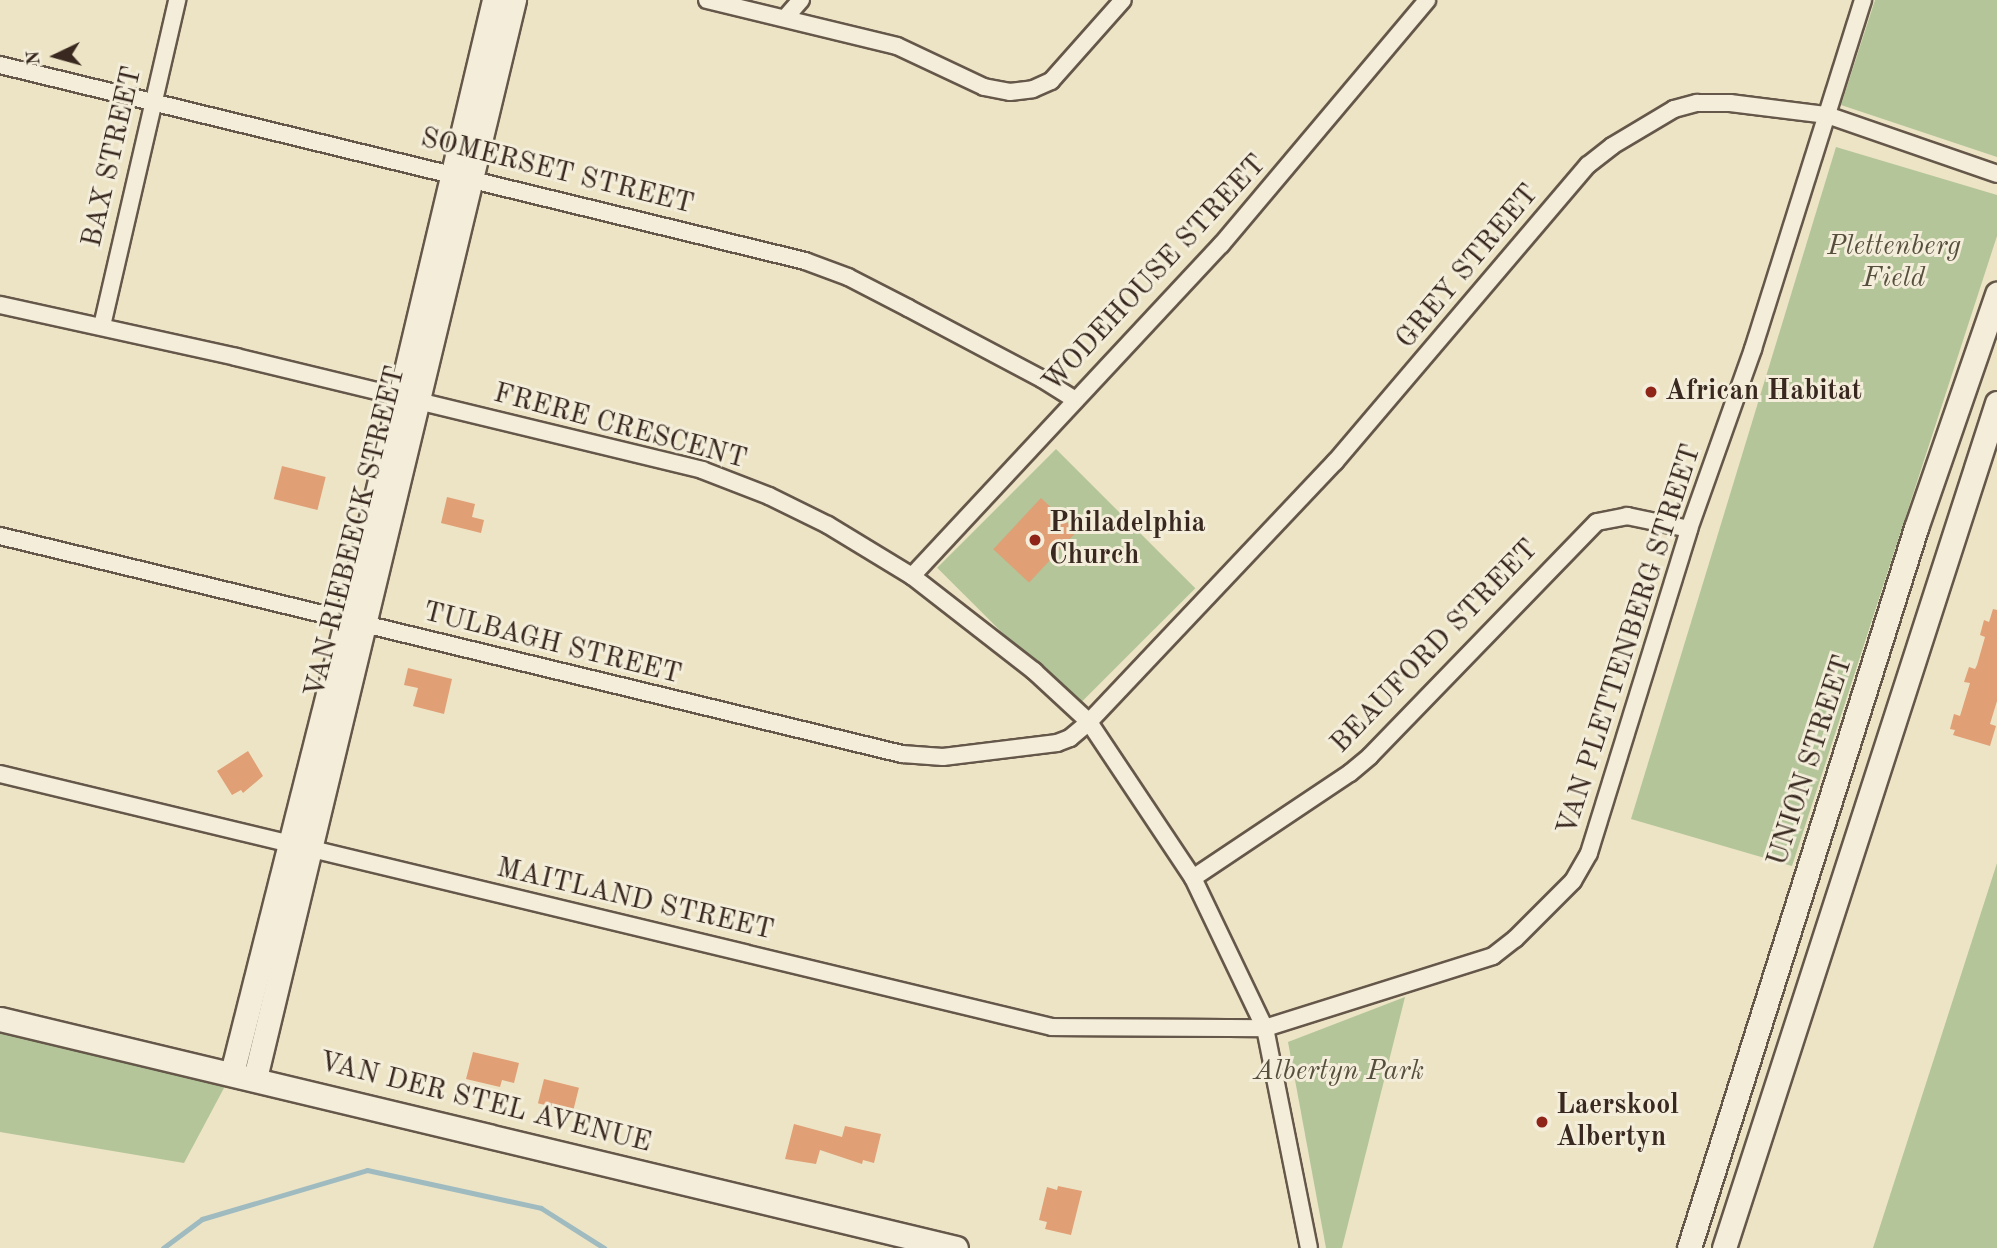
<!DOCTYPE html>
<html>
<head>
<meta charset="utf-8">
<style>
  body { margin:0 }
  #map { position:relative; width:1997px; height:1248px; overflow:hidden; background:#ede4c6; font-family:"Old Standard TT",serif }
  div>[style] { position:absolute }
  .green>* { inset:0; background:#b3c599; transform-origin:0 0 }
  .stream>* { height:5px; margin:-2.5px; padding:0 2.5px; transform-origin:2.5px; border-radius:2.5px; background:#9fbbc0 }
  .building>* { inset:0; background:#e09f75; transform-origin:0 0 }
  .roads { filter:drop-shadow(2px 0 #655749) drop-shadow(-2px 0 #655749) drop-shadow(0 2px #655749) drop-shadow(0 -2px #655749) }
  .street>* { height:16px; margin:-8px; padding:0 8px; transform-origin:8px; border-radius:8px; background:#f3edda }
  .secondary>* { height:23px; margin:-11.5px; padding:0 11.5px; transform-origin:11.5px; border-radius:11.5px; background:#f3edda }
  .dots>* { width:19px; height:19px; translate:-50% -50%; box-sizing:border-box; border:4px solid #f3edda; border-radius:50% }
  span { translate:-50% -50%; white-space:nowrap; text-align:center; line-height:1.15; -webkit-text-stroke:6px #f3edda; paint-order:stroke }
  .street-label { font-size:28px; color:#38281f }
  .park-label { font-size:28px; color:#574f3e; font-style:italic }
  .poi-label { font-size:28px; color:#38281f; font-weight:700 }
  .left { translate:0 -50%; text-align:left }
  .north { position:absolute; left:21px; top:21px; width:70px; height:70px; -webkit-text-stroke:5px #f3edda; paint-order:stroke; rotate:265deg; font-size:19px; font-weight:700; line-height:28px; text-align:center; color:#38281f }
  .north::after { content:''; display:block; margin:auto; width:24px; height:32px; background:#38281f; clip-path:polygon(50% 0,100% 100%,50% 72%,0 100%) }
</style>
</head>
<body>
<div id="map">
  <div class="green">
    <i style="clip-path:polygon(1875px 0,1997px 0,1997px 157px,1841px 105px)"></i>
    <i style="clip-path:polygon(1836px 147px,1997px 195px,1997px 236px,1792px 866px,1631px 819px)"></i>
    <i style="left:1056px;top:449px;width:197px;height:168px;rotate:45deg"></i>
    <i style="clip-path:polygon(1997px 863px,1997px 1248px,1873px 1248px)"></i>
    <i style="clip-path:polygon(1405px 997px,1342px 1248px,1326px 1248px,1288px 1042px)"></i>
    <i style="clip-path:polygon(0 1019px,232px 1073px,184px 1163px,0 1132px)"></i>
  </div>
  <div class="stream">
    <i style="left:163px;top:1248px;width:49px;rotate:-36.6deg"></i>
    <i style="left:202px;top:1219px;width:172px;rotate:-16.5deg"></i>
    <i style="left:367px;top:1170px;width:178px;rotate:12.3deg"></i>
    <i style="left:541px;top:1208px;width:75px;rotate:32.4deg"></i>
  </div>
  <div class="building">
    <i style="left:282px;top:466px;width:45px;height:34px;rotate:14deg"></i>
    <i style="clip-path:polygon(447px 497px,475px 504px,472px 517px,484px 520px,481px 533px,441px 523px)"></i>
    <i style="left:1041px;top:498px;width:49px;height:70px;rotate:43deg"></i>
    <i style="clip-path:polygon(1993px 609px,1997px 610px,1997px 701px,1990px 724px,1996px 726px,1990px 746px,1953px 735px,1955px 730px,1950px 729px,1954px 714px,1960px 716px,1970px 683px,1964px 682px,1969px 667px,1975px 669px,1977px 665px,1985px 637px,1980px 635px,1984px 620px,1989px 622px)"></i>
    <i style="clip-path:polygon(408px 668px,452px 679px,444px 714px,413px 706px,418px 688px,404px 685px)"></i>
    <i style="clip-path:polygon(248px 751px,263px 776px,243px 793px,241px 790px,232px 795px,217px 771px)"></i>
    <i style="clip-path:polygon(473px 1052px,519px 1063px,514px 1083px,502px 1080px,500px 1087px,466px 1079px)"></i>
    <i style="left:544px;top:1079px;width:36px;height:25px;rotate:14deg"></i>
    <i style="clip-path:polygon(794px 1124px,842px 1137px,845px 1126px,881px 1134px,874px 1163px,863px 1160px,862px 1164px,820px 1150px,816px 1164px,785px 1159px)"></i>
    <i style="clip-path:polygon(1058px 1186px,1082px 1191px,1071px 1235px,1045px 1229px,1047px 1222px,1039px 1220px,1047px 1187px,1057px 1190px)"></i>
  </div>
  <div class="roads">
    <div class="street">
      <i style="left:707px;top:0;width:195px;rotate:13.6deg"></i>
      <i style="left:897px;top:46px;width:96px;rotate:25.2deg"></i>
      <i style="left:984px;top:87px;width:26px;rotate:11deg"></i>
      <i style="left:1010px;top:92px;width:23px;rotate:-7deg"></i>
      <i style="left:1033px;top:89px;width:20px;rotate:-24deg"></i>
      <i style="left:1051px;top:81px;width:108px;rotate:-48.4deg"></i>
      <i style="left:786px;top:17px;width:23px;rotate:-49deg"></i>
      <i style="left:0;top:65px;width:829px;rotate:13.68deg"></i>
      <i style="left:805px;top:261px;width:46px;rotate:20.4deg"></i>
      <i style="left:848px;top:277px;width:68px;rotate:27.3deg"></i>
      <i style="left:908px;top:308px;width:152px;rotate:27.9deg"></i>
      <i style="left:1042px;top:379px;width:39px;rotate:32deg"></i>
      <i style="left:0;top:305px;width:242px;rotate:12.4deg"></i>
      <i style="left:236px;top:357px;width:480px;rotate:13.6deg"></i>
      <i style="left:702px;top:470px;width:72px;rotate:21.2deg"></i>
      <i style="left:769px;top:496px;width:66px;rotate:26.2deg"></i>
      <i style="left:828px;top:525px;width:98px;rotate:31.3deg"></i>
      <i style="left:912px;top:576px;width:155px;rotate:37.9deg"></i>
      <i style="left:1034px;top:671px;width:75px;rotate:42.8deg"></i>
      <i style="left:1089px;top:722px;width:187px;rotate:56.3deg"></i>
      <i style="left:1193px;top:878px;width:166px;rotate:64.4deg"></i>
      <i style="left:1265px;top:1028px;width:224px;rotate:78.7deg"></i>
      <i style="left:102px;top:326px;width:335px;rotate:-77deg"></i>
      <i style="left:0;top:536px;width:928px;rotate:13.59deg"></i>
      <i style="left:902px;top:754px;width:41px;rotate:4.2deg"></i>
      <i style="left:943px;top:757px;width:115px;rotate:-7deg"></i>
      <i style="left:1057px;top:743px;width:14px;rotate:-21deg"></i>
      <i style="left:1070px;top:738px;width:25px;rotate:-40deg"></i>
      <i style="left:1089px;top:722px;width:358px;rotate:-46.6deg"></i>
      <i style="left:1335px;top:462px;width:390px;rotate:-49.6deg"></i>
      <i style="left:1588px;top:165px;width:31px;rotate:-38deg"></i>
      <i style="left:1612px;top:146px;width:72px;rotate:-30.8deg"></i>
      <i style="left:1674px;top:109px;width:24px;rotate:-15deg"></i>
      <i style="left:1697px;top:103px;width:33px"></i>
      <i style="left:1730px;top:103px;width:98px;rotate:7.1deg"></i>
      <i style="left:1827px;top:115px;width:180px;rotate:19.1deg"></i>
      <i style="left:912px;top:576px;width:453px;rotate:-47deg"></i>
      <i style="left:1221px;top:245px;width:320px;rotate:-49.9deg"></i>
      <i style="left:0;top:774px;width:1082px;rotate:13.52deg"></i>
      <i style="left:1052px;top:1027px;width:213px;rotate:0.3deg"></i>
      <i style="left:1265px;top:1028px;width:239px;rotate:-17.5deg"></i>
      <i style="left:1493px;top:956px;width:28px;rotate:-38deg"></i>
      <i style="left:1515px;top:939px;width:82px;rotate:-45deg"></i>
      <i style="left:1573px;top:881px;width:32px;rotate:-60deg"></i>
      <i style="left:1589px;top:853px;width:339px;rotate:-72.8deg"></i>
      <i style="left:1689px;top:529px;width:191px;rotate:-70.4deg"></i>
      <i style="left:1753px;top:349px;width:366px;rotate:-72.5deg"></i>
      <i style="left:1193px;top:878px;width:189px;rotate:-33.8deg"></i>
      <i style="left:1350px;top:773px;width:26px;rotate:-40deg"></i>
      <i style="left:1370px;top:756px;width:326px;rotate:-45.9deg"></i>
      <i style="left:1597px;top:522px;width:31px;rotate:-11deg"></i>
      <i style="left:1627px;top:516px;width:63px;rotate:11.8deg"></i>
    </div>
    <div class="secondary">
      <i style="left:0;top:1019px;width:983px;rotate:13.47deg"></i>
      <i style="left:232px;top:1073px;width:468px;rotate:-75.8deg"></i>
      <i style="left:347px;top:619px;width:636px;rotate:-76.64deg"></i>
      <i style="left:255px;top:1078px;width:1109px;rotate:-76.49deg"></i>
      <i style="left:1689px;top:1248px;width:755px;rotate:-72.5deg"></i>
      <i style="left:1916px;top:528px;width:248px;rotate:-70.9deg"></i>
      <i style="left:1724px;top:1248px;width:888px;rotate:-72.1deg"></i>
    </div>
  </div>
  <div class="dots">
    <i style="left:1651px;top:392px;background:#8f2418"></i>
    <i style="left:1035px;top:540px;background:#8f2418"></i>
    <i style="left:1542px;top:1122px;background:#8f2418"></i>
  </div>
  <div class="street-label">
    <span style="left:113px;top:157px;rotate:-77deg">BAX STREET</span>
    <span style="left:557px;top:172px;rotate:14deg">SOMERSET STREET</span>
    <span style="left:1468px;top:267px;rotate:-50deg">GREY STREET</span>
    <span style="left:1155px;top:274px;rotate:-47deg">WODEHOUSE STREET</span>
    <span style="left:620px;top:427px;rotate:15deg">FRERE CRESCENT</span>
    <span style="left:356px;top:532px;rotate:-76deg">VAN RIEBEECK STREET</span>
    <span style="left:1630px;top:640px;rotate:-72deg">VAN PLETTENBERG STREET</span>
    <span style="left:552px;top:644px;rotate:14deg">TULBAGH STREET</span>
    <span style="left:1435px;top:647px;rotate:-46deg">BEAUFORD STREET</span>
    <span style="left:1811px;top:761px;rotate:-72deg">UNION STREET</span>
    <span style="left:635px;top:900px;rotate:13deg">MAITLAND STREET</span>
    <span style="left:485px;top:1103px;rotate:14deg">VAN DER STEL AVENUE</span>
  </div>
  <div class="park-label">
    <span style="left:1894px;top:263px">Plettenberg<br>Field</span>
    <span style="left:1339px;top:1072px">Albertyn Park</span>
  </div>
  <div class="poi-label">
    <span class="left" style="left:1665px;top:392px">African Habitat</span>
    <span class="left" style="left:1049px;top:540px">Philadelphia<br>Church</span>
    <span class="left" style="left:1556px;top:1122px">Laerskool<br>Albertyn</span>
  </div>
  <div class="north">N</div>
</div>
</body>
</html>
